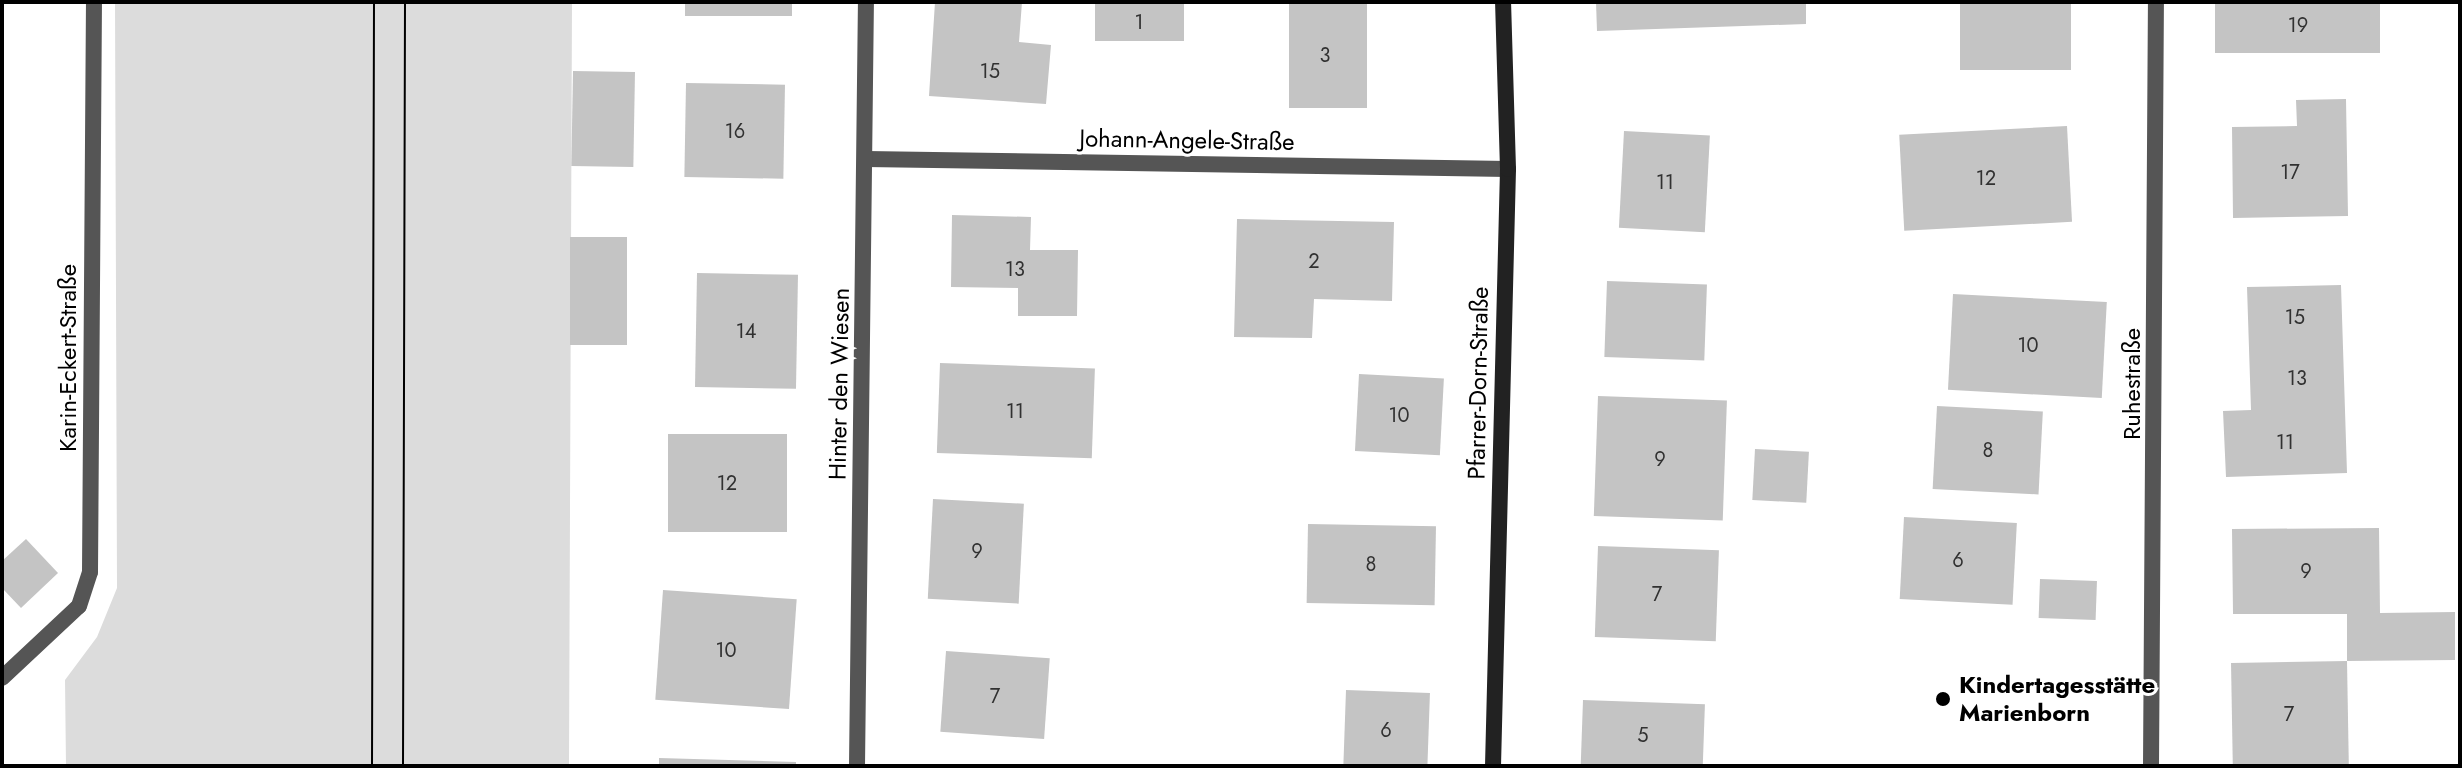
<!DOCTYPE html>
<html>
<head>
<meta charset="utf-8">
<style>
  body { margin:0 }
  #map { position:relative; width:2462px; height:768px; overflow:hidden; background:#fff; font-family:Jost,sans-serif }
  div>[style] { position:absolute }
  .green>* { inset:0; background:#dcdcdc }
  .building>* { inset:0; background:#c4c4c4; transform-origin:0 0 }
  .street>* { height:16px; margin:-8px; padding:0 8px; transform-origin:8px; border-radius:8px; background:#555 }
  .secondary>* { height:16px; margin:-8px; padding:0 8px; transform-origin:8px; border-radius:8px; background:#222 }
  .tram>* { height:2px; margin:-1px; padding:0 1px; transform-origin:1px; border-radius:1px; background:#000 }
  .dots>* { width:22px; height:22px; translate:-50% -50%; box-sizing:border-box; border:4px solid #fff; border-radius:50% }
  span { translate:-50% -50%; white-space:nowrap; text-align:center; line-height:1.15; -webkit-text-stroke:6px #fff; paint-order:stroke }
  .number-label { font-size:20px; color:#313131 }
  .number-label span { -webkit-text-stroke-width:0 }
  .street-label { font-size:24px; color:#000 }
  .poi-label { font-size:24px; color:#000; font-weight:700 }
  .left { translate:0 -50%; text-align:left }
  .frame { position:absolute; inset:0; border:4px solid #000; pointer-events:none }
</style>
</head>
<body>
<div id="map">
  <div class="green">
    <i style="clip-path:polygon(115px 2px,572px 2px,569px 766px,66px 766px,65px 680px,97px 637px,117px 588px)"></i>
  </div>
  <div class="building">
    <i style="left:685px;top:2px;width:107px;height:14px"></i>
    <i style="clip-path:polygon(935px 2px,1022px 2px,1019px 42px,1051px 45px,1046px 104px,929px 96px)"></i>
    <i style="left:1095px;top:2px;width:89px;height:39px"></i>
    <i style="left:1289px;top:2px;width:78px;height:106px"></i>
    <i style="clip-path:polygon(1596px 2px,1806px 2px,1806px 24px,1597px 31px)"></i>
    <i style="left:1960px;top:2px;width:111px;height:68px"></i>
    <i style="left:2215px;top:2px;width:165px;height:51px"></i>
    <i style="left:573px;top:71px;width:62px;height:95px;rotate:1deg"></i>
    <i style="left:686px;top:83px;width:99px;height:94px;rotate:1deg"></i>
    <i style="clip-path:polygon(2346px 99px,2348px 216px,2233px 218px,2232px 127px,2297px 126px,2296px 100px)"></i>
    <i style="left:2067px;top:126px;width:96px;height:168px;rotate:87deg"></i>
    <i style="left:1624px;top:131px;width:86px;height:97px;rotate:3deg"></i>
    <i style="clip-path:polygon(952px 215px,1031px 217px,1030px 250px,1078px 250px,1077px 316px,1018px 316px,1018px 288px,951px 287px)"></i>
    <i style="clip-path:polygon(1237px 219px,1394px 222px,1392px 301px,1314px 299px,1312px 338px,1234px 337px)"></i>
    <i style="left:570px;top:237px;width:57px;height:108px"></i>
    <i style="left:697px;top:273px;width:101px;height:114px;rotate:1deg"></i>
    <i style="left:1607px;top:281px;width:100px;height:76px;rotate:2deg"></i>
    <i style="clip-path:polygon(2341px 285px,2347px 473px,2226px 477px,2223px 411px,2251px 410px,2247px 287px)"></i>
    <i style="left:1953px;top:294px;width:154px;height:96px;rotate:3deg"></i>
    <i style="left:940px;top:363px;width:155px;height:90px;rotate:2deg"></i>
    <i style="left:1359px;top:374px;width:85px;height:77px;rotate:3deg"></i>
    <i style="left:1598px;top:396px;width:129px;height:120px;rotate:2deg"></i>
    <i style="left:1937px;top:406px;width:106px;height:83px;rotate:3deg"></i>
    <i style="left:668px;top:434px;width:119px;height:98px"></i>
    <i style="left:1755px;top:449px;width:54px;height:51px;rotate:3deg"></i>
    <i style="left:933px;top:499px;width:91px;height:100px;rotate:3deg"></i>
    <i style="left:1904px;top:517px;width:113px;height:82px;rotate:3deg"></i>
    <i style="left:1308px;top:524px;width:128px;height:79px;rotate:1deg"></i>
    <i style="clip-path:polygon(2379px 528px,2380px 613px,2455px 612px,2455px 660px,2347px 661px,2347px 614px,2233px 614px,2232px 529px)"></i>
    <i style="clip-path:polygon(26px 539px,58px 573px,21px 608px,2px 588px,2px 561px)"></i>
    <i style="left:1598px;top:546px;width:121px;height:91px;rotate:2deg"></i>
    <i style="left:2040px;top:579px;width:57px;height:39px;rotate:2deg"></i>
    <i style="left:663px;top:590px;width:134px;height:110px;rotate:4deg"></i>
    <i style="left:946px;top:651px;width:104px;height:81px;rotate:4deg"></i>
    <i style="left:2347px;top:661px;width:105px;height:116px;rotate:89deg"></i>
    <i style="left:1346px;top:690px;width:84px;height:76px;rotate:2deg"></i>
    <i style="left:1583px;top:700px;width:122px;height:66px;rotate:2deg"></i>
    <i style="clip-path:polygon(659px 758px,796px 762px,796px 766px,659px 766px)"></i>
  </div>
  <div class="street">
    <i style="left:866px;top:159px;width:642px;rotate:0.89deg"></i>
    <i style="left:2px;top:678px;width:105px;rotate:-43.1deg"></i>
    <i style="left:79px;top:606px;width:36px;rotate:-72deg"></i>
    <i style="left:90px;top:572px;width:570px;rotate:-89.6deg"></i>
    <i style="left:857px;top:766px;width:764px;rotate:-89.33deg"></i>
    <i style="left:2151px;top:766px;width:764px;rotate:-89.63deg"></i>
  </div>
  <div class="secondary">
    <i style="left:1493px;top:766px;width:597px;rotate:-88.56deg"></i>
    <i style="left:1508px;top:169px;width:167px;rotate:-91.7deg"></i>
  </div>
  <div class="tram">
    <i style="left:372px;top:766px;width:764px;rotate:-89.85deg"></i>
    <i style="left:403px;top:766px;width:764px;rotate:-89.85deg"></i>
  </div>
  <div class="dots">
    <i style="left:1943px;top:699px;background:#000"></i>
  </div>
  <div class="number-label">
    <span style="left:1139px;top:22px">1</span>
    <span style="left:2298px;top:25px">19</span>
    <span style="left:1325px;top:55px">3</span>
    <span style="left:990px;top:71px">15</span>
    <span style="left:735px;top:131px">16</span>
    <span style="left:2290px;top:172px">17</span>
    <span style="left:1986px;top:178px">12</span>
    <span style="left:1665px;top:182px">11</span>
    <span style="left:1314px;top:261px">2</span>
    <span style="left:1015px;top:269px">13</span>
    <span style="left:2295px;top:317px">15</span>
    <span style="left:746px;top:331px">14</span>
    <span style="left:2028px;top:345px">10</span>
    <span style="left:2297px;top:378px">13</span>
    <span style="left:1015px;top:411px">11</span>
    <span style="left:1399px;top:415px">10</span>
    <span style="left:2285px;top:442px">11</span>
    <span style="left:1988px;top:450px">8</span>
    <span style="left:1660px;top:459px">9</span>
    <span style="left:727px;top:483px">12</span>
    <span style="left:977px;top:551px">9</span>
    <span style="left:1958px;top:560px">6</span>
    <span style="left:1371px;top:564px">8</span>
    <span style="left:2306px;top:571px">9</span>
    <span style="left:1657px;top:594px">7</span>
    <span style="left:726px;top:650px">10</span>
    <span style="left:995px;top:696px">7</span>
    <span style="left:2289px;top:714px">7</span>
    <span style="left:1386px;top:730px">6</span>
    <span style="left:1643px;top:735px">5</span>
  </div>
  <div class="street-label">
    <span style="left:1187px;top:140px;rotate:1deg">Johann-Angele-Straße</span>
    <span style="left:68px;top:358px;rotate:-90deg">Karin-Eckert-Straße</span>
    <span style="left:1478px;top:383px;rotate:-89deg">Pfarrer-Dorn-Straße</span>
    <span style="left:839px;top:384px;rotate:-89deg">Hinter den Wiesen</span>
    <span style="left:2132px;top:384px;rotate:-90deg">Ruhestraße</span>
  </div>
  <div class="poi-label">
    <span class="left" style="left:1959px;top:699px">Kindertagesstätte<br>Marienborn</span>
  </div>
  <div class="frame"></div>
</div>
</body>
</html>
